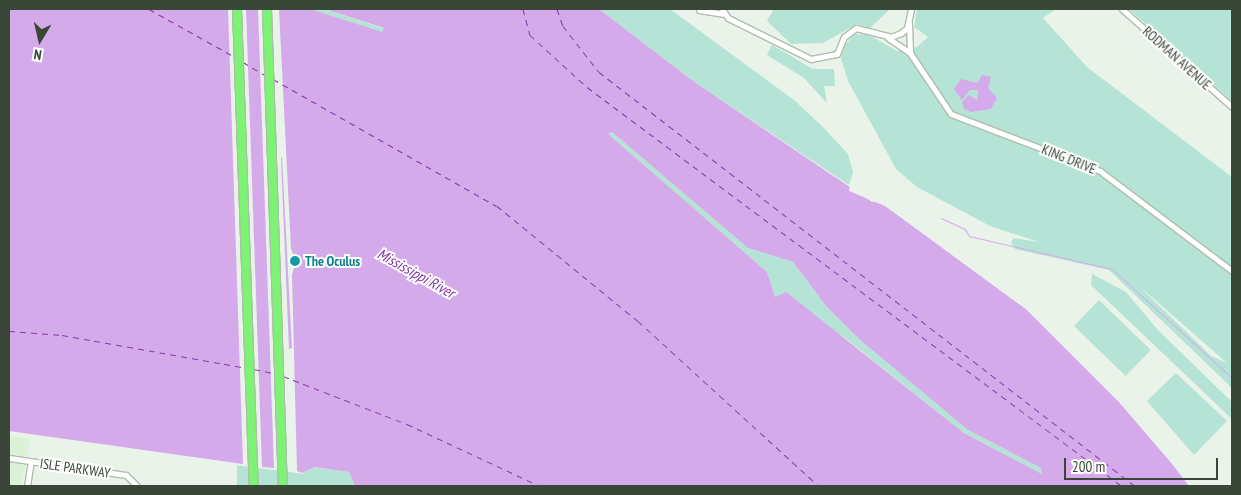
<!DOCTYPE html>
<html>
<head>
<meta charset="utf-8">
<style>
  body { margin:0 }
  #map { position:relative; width:1241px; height:495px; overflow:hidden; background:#e9f3e9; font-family:"PT Sans Narrow",sans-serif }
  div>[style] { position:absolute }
  .commercial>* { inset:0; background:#daf3d6 }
  .green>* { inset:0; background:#b5e4d6; transform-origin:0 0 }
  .water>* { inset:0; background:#d5aaeb }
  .pier>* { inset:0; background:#e9f3e9 }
  .stream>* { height:1px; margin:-0.5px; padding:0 0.5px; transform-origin:0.5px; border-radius:0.5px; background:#d5aaeb }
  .ferry>* { height:1px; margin-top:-0.5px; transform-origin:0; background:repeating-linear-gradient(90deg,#8639aa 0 6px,transparent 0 11px) }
  .roads { filter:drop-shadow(1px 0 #adbeac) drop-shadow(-1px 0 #adbeac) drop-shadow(0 1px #adbeac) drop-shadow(0 -1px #adbeac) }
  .minor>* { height:5px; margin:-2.5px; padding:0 2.5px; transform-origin:2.5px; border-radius:2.5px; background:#fff }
  .highway>* { height:8px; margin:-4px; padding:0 4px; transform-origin:4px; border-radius:4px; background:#7df374 }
  .dots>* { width:14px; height:14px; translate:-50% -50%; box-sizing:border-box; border:2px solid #fff; border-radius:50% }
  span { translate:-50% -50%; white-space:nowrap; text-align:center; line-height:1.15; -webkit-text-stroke:4px #fff; paint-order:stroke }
  .street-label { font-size:14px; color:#394638 }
  .culture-label { font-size:14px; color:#0d838f; font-weight:700 }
  .left { translate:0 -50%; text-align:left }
  .water-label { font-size:15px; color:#8639aa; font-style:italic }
  .frame { position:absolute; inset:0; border:10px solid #394638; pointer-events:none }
  .north { position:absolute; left:15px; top:15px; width:50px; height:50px; -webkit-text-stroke:4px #fff; paint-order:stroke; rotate:189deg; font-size:14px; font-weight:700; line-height:20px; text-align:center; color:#394638 }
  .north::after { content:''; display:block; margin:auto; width:18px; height:22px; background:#394638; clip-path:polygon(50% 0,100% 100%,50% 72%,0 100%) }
  .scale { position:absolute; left:1064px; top:458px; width:154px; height:22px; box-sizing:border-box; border:2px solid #394638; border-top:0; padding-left:6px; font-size:15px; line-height:18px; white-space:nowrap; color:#394638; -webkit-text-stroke:4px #fff; paint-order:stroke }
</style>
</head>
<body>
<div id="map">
  <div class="commercial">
    <i style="clip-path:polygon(9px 433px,31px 437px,21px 486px,9px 486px)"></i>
  </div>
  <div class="green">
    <i style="clip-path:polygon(310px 9px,325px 9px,385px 29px,382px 32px,361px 27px)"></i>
    <i style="clip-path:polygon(599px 9px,670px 9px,794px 100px,823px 127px,848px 154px,853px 172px,849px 185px,693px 81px)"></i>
    <i style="clip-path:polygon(774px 9px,890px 9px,870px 28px,857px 24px,823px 43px,791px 44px,767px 21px)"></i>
    <i style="clip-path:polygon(evenodd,917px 9px,1056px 9px,1043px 18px,1087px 67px,1232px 177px,1232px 388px,1109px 270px,1015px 249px,1011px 243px,1013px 238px,1039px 242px,990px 226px,917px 187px,896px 169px,848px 81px,841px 59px,843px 47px,855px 34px,869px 35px,897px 51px,917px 47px,928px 37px,914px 27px,917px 9px,1144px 291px,1145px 291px,1227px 363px,1211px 356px,1144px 291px)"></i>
    <i style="clip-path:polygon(1129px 9px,1232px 9px,1232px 102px,1225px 95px)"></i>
    <i style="clip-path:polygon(772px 45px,813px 69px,834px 69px,835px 86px,824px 86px,827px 103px,804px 78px,767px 55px)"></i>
    <i style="clip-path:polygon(612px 132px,748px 248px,793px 262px,826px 306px,859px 339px,968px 430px,1041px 468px,1042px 474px,964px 433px,844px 337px,775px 297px,767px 272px,607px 134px)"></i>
    <i style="clip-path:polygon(1092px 274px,1126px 292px,1157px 329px,1232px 402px,1232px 419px,1091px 285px)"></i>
    <i style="left:1099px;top:300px;width:72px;height:36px;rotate:44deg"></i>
    <i style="clip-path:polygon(1176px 373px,1227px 421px,1194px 455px,1147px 401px)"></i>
    <i style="clip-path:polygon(237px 465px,301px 473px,315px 467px,349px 472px,355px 486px,237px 486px)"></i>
  </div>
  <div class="water">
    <i style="clip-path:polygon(evenodd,9px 9px,310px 9px,382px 32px,384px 28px,325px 9px,599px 9px,693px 81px,872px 202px,879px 201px,1014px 297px,1143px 426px,1189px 486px,355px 486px,349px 472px,315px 467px,301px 473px,9px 433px,9px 9px,612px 132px,748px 248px,793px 262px,826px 306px,859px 339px,968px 430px,1041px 468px,1042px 474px,964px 433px,786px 292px,775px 297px,767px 272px,608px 134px,612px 132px)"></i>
    <i style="clip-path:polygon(982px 75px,991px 77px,988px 88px,997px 98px,991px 109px,971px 112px,964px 109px,962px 102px,969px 95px,977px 100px,978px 90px,970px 90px,962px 100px,954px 89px,961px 79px,977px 83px)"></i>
  </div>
  <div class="pier">
    <i style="clip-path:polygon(evenodd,228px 9px,246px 9px,262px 467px,274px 468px,258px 9px,279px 9px,291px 249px,296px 261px,292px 275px,297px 471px,305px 474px,9px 436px,9px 431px,243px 464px,228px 9px,282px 157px,292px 348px,289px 349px,281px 158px,282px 157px)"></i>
    <i style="clip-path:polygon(850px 183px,872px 199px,890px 205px,1016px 295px,1145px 424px,1191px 486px,1118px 401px,1027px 310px,885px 206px,849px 191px)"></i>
  </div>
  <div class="stream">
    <i style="left:941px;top:218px;width:26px;rotate:25deg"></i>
    <i style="left:965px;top:229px;width:8px;rotate:60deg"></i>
    <i style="left:969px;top:236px;width:147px;rotate:13deg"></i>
    <i style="left:1112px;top:269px;width:162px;rotate:42.2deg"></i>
  </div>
  <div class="ferry">
    <i style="left:149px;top:9px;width:98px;rotate:29.2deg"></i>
    <i style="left:523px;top:9px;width:27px;rotate:75deg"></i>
    <i style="left:530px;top:35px;width:77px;rotate:42.4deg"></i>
    <i style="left:587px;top:87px;width:667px;rotate:36.72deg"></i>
    <i style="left:557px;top:9px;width:18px;rotate:71deg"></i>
    <i style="left:563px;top:26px;width:58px;rotate:52deg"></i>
    <i style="left:599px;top:72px;width:677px;rotate:37.68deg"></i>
    <i style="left:243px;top:62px;width:26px;rotate:31deg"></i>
    <i style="left:273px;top:79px;width:257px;rotate:29.6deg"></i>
    <i style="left:497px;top:206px;width:182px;rotate:39.2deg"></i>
    <i style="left:638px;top:321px;width:245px;rotate:42.4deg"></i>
    <i style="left:9px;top:331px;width:53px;rotate:4.3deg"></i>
    <i style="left:62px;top:335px;width:188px;rotate:10.1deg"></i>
    <i style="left:254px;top:369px;width:24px;rotate:12deg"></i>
    <i style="left:283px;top:376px;width:133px;rotate:21.2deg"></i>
    <i style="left:407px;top:424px;width:147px;rotate:25deg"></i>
  </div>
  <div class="roads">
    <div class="minor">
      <i style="left:722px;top:9px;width:11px;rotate:56deg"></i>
      <i style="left:728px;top:18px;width:93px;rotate:26.3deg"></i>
      <i style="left:811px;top:59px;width:26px;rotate:-11deg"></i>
      <i style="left:837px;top:54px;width:18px;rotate:-68deg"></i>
      <i style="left:844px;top:37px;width:15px;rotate:-37deg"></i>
      <i style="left:856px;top:28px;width:36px;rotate:14deg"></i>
      <i style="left:891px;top:37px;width:11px;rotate:-22deg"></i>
      <i style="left:901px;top:33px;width:8px;rotate:-40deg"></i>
      <i style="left:907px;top:28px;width:19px;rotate:-78deg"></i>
      <i style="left:1122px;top:9px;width:147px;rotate:41.7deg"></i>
      <i style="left:699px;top:10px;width:24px;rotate:9deg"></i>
      <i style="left:909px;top:23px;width:30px;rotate:88deg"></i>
      <i style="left:910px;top:53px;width:73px;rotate:56.1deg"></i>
      <i style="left:951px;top:114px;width:160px;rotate:20.9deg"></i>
      <i style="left:1100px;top:171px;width:166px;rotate:37.1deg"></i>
      <i style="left:888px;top:38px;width:27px;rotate:34deg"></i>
      <i style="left:9px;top:458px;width:118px;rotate:8.3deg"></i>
      <i style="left:126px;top:475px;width:16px;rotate:45deg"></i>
      <i style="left:27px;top:486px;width:25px;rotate:-81deg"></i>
    </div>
    <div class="highway">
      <i style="left:237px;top:9px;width:477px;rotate:88deg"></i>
      <i style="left:267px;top:9px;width:477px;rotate:88.1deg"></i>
    </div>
  </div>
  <div class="dots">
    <i style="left:295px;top:261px;background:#0f9aa8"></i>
  </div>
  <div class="street-label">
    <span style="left:1177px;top:58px;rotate:42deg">RODMAN AVENUE</span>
    <span style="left:1069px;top:159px;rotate:22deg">KING DRIVE</span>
    <span style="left:75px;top:468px;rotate:8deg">ISLE PARKWAY</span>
  </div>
  <div class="culture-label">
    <span class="left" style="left:305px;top:261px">The Oculus</span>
  </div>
  <div class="water-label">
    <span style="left:416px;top:273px;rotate:29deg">Mississippi River</span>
  </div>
  <div class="frame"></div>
  <div class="north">N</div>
  <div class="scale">200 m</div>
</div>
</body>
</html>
